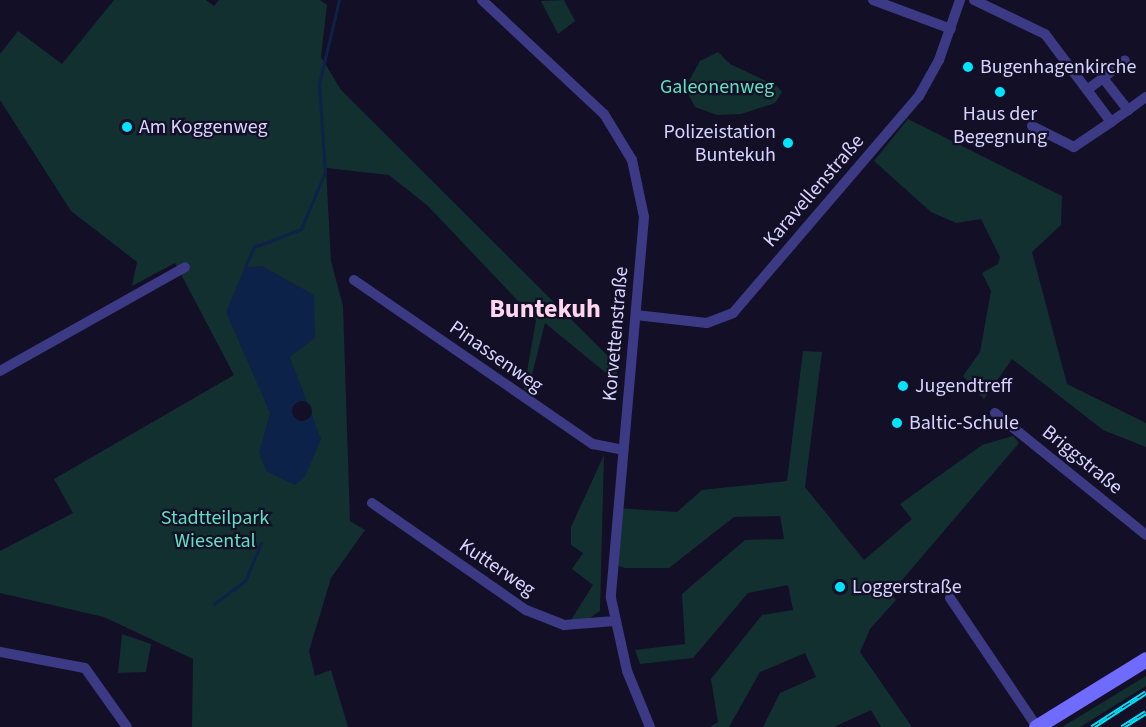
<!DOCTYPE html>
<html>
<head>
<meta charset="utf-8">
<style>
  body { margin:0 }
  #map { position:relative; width:1146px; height:727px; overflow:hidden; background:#130f26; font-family:"Source Sans 3",sans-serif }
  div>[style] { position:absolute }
  .green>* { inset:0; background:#12302f }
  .water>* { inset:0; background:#0c2248 }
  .pier>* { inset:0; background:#130f26 }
  .round { border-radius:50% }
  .stream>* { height:3px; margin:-1.5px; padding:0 1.5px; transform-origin:1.5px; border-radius:1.5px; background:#0c2248 }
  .street>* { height:10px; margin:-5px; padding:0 5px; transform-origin:5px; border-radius:5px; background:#3d3a85 }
  .secondary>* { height:15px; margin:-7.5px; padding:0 7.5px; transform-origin:7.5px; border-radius:7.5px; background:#6f6bff }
  .rail>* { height:5px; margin-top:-2.5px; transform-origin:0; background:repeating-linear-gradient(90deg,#130f26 0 9px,#00e5ff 0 18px); box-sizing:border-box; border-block:2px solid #00e5ff }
  .dots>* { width:16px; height:16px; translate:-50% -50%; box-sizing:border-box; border:3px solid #130f26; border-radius:50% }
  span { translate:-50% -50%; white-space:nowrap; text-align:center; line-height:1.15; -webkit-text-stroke:4.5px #130f26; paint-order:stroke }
  .poi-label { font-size:20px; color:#d9d4ff }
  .left { translate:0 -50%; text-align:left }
  .right { translate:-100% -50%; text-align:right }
  .park-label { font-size:20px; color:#5fe0c0 }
  .street-label { font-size:20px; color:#d9d4ff }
  .district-label { font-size:26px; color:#ffd6f0; font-weight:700 }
</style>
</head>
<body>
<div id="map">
  <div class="green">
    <i style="clip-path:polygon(114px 0,206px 0,214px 6px,219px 0,320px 0,327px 5px,321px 57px,341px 90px,618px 366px,616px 377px,606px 373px,545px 323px,528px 391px,524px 389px,536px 320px,428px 206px,389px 175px,326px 168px,331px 261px,343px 306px,350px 521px,365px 530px,331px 578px,309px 651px,315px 676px,331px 670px,348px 727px,192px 727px,193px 659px,104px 617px,0 593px,0 551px,73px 513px,54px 479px,234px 375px,175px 263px,132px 286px,137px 262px,71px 211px,0 100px,0 54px,18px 31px,62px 64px)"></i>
    <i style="clip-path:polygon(564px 0,575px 21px,558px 34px,541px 1px)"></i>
    <i style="clip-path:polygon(718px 52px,730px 64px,777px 86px,782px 92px,775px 103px,741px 114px,717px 115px,695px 107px,686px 90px,690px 79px,700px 61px)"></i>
    <i style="clip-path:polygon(908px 119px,1062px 196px,1061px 225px,1032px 252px,1067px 384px,1146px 423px,1146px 447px,1103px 430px,1012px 359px,984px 399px,963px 376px,980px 352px,991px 291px,982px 273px,998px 264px,1000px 257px,981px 219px,956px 223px,931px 212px,874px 161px)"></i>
    <i style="clip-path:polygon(803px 351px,822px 352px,805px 487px,864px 560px,912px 519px,900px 504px,982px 445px,1013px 436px,1019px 443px,891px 593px,896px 600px,870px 629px,860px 652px,912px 727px,881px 727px,871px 710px,834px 727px,763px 727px,780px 693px,816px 677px,805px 653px,760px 672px,729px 727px,710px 727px,718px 722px,711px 679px,762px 615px,793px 610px,788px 585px,748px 593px,693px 658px,640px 664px,635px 650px,685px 644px,682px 594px,745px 540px,784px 539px,780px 516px,734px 517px,669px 568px,624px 568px,611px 563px,616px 508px,677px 512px,702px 490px,787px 481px)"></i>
    <i style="clip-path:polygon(604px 455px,600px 611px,587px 620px,571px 620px,593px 585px,572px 569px,583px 553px,571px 545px,571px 527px)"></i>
    <i style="clip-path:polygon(122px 634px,151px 644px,146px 672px,118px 673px)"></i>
    <i style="clip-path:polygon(1146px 676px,1146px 686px,1080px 727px,1062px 727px)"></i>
  </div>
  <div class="water">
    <i style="clip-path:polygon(262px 266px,314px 295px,315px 338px,290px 357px,321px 439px,305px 477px,295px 485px,266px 471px,259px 453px,270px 413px,226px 312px,245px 267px)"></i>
  </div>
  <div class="pier">
    <i class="round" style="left:292px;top:401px;width:20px;height:20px"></i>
  </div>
  <div class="stream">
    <i style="left:245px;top:267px;width:22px;rotate:-66deg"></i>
    <i style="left:254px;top:247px;width:50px;rotate:-21deg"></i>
    <i style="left:301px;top:229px;width:62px;rotate:-67.2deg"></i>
    <i style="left:325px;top:172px;width:88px;rotate:-93.9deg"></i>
    <i style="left:319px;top:84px;width:86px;rotate:-76.6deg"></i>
    <i style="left:214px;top:604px;width:39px;rotate:-37deg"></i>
    <i style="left:245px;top:581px;width:41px;rotate:-67.2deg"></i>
  </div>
  <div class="street">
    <i style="left:482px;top:0;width:167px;rotate:43.1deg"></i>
    <i style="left:604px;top:114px;width:54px;rotate:58.7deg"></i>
    <i style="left:632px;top:160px;width:58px;rotate:78.1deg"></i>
    <i style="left:644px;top:217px;width:382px;rotate:95deg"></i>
    <i style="left:611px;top:598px;width:75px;rotate:77.6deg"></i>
    <i style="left:627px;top:671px;width:61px;rotate:67.7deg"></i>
    <i style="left:873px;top:0;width:83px;rotate:20.4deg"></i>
    <i style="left:974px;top:0;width:79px;rotate:25.6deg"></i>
    <i style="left:1045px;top:34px;width:110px;rotate:53.1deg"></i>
    <i style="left:1111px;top:122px;width:45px;rotate:146deg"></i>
    <i style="left:1074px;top:147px;width:47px;rotate:-153.4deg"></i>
    <i style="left:1103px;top:78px;width:28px;rotate:-39deg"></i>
    <i style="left:1087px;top:90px;width:20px;rotate:-37deg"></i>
    <i style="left:1103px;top:78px;width:41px;rotate:52deg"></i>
    <i style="left:1128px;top:110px;width:21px;rotate:145deg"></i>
    <i style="left:1128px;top:110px;width:22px;rotate:-36deg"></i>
    <i style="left:354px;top:280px;width:290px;rotate:34.5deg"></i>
    <i style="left:593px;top:444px;width:31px;rotate:11deg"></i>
    <i style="left:636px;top:315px;width:71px;rotate:6.4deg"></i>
    <i style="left:707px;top:323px;width:28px;rotate:-21deg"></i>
    <i style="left:733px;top:313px;width:286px;rotate:-49.4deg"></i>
    <i style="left:919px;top:96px;width:41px;rotate:-60.9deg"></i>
    <i style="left:939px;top:60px;width:64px;rotate:-70.7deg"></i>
    <i style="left:0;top:371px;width:212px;rotate:-29.3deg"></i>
    <i style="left:995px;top:413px;width:194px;rotate:38.9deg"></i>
    <i style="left:372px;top:503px;width:188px;rotate:34.8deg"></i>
    <i style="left:526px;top:610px;width:41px;rotate:21.5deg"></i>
    <i style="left:564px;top:625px;width:51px;rotate:-4.5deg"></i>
    <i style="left:950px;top:598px;width:156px;rotate:56deg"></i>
    <i style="left:0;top:652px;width:86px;rotate:10.7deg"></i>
    <i style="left:85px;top:668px;width:72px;rotate:54.6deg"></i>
  </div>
  <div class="secondary">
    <i style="left:1036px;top:727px;width:129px;rotate:-31.7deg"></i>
  </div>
  <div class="rail">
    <i style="left:1092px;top:727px;width:64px;rotate:-32.9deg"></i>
    <i style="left:1122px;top:727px;width:28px;rotate:-32deg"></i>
  </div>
  <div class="dots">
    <i style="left:968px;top:67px;background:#00e5ff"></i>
    <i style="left:1000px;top:92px;background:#00e5ff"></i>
    <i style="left:127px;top:127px;background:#00e5ff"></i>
    <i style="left:788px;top:143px;background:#00e5ff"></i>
    <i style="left:903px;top:386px;background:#00e5ff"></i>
    <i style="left:897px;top:423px;background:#00e5ff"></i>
    <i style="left:840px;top:587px;background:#00e5ff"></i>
  </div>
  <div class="poi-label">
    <span class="left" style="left:980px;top:67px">Bugenhagenkirche</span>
    <span style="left:1000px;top:126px">Haus der<br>Begegnung</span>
    <span class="left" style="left:139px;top:127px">Am Koggenweg</span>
    <span class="right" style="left:776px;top:144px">Polizeistation<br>Buntekuh</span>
    <span class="left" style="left:915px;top:386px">Jugendtreff</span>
    <span class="left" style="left:909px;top:423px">Baltic-Schule</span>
    <span class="left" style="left:852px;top:587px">Loggerstraße</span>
  </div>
  <div class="park-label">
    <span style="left:717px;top:87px">Galeonenweg</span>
    <span style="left:215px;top:530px">Stadtteilpark<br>Wiesental</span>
  </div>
  <div class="street-label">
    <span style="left:814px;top:191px;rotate:-49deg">Karavellenstraße</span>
    <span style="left:616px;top:334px;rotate:-85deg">Korvettenstraße</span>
    <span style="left:496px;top:357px;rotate:35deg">Pinassenweg</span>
    <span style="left:1082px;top:460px;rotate:39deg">Briggstraße</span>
    <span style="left:497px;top:568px;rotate:34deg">Kutterweg</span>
  </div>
  <div class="district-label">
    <span style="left:545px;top:309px">Buntekuh</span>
  </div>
</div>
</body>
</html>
